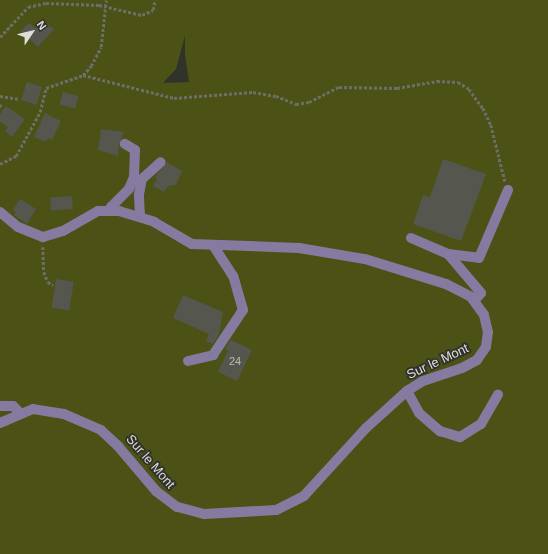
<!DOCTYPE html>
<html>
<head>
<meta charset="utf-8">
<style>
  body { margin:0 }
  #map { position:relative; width:548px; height:554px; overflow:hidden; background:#31322b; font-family:Helvetica,sans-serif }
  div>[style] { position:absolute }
  .green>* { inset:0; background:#4c5116 }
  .building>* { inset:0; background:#55574e; transform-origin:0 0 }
  .path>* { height:2.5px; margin-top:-1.25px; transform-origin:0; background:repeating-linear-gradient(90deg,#6d6e68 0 3px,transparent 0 5px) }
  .minor>* { height:10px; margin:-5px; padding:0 5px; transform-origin:5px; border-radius:5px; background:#857ba0 }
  span { translate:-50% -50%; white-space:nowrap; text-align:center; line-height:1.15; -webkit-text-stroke:3.5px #31322b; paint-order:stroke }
  .number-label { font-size:11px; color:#bbbcb6 }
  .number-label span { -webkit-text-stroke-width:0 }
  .street-label { font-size:13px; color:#ddded9 }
  .north { position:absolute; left:12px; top:12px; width:40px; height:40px; -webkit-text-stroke:3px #31322b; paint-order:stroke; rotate:55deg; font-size:11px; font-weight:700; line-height:16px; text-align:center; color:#ddded9 }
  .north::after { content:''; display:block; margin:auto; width:14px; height:18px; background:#ddded9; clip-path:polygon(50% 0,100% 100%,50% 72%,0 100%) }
</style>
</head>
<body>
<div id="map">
  <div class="green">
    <i style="clip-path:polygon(evenodd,0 0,548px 0,548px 554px,0 554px,0 0,185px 36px,185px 55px,189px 82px,163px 83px,176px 69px,185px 36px)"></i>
  </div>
  <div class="building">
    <i style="clip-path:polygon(43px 20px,54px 29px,38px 47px,21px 31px,29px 23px,35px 28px)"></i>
    <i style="left:27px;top:82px;width:16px;height:19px;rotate:18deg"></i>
    <i style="left:63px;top:92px;width:16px;height:13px;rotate:15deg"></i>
    <i style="clip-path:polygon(6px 106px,25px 119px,12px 137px,5px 131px,8px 127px,0 122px,0 114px)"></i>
    <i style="clip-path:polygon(45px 113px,61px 121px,52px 140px,48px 138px,46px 142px,34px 137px)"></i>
    <i style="clip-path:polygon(101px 129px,124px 132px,119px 144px,118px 156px,98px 150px)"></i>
    <i style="clip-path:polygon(443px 159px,486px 174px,461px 241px,413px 224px,423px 195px,430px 197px)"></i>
    <i style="clip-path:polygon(167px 162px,182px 171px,176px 185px,168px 186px,164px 192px,153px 186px,157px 179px,155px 177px)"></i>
    <i style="left:72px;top:196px;width:13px;height:22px;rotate:86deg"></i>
    <i style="clip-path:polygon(20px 199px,36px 209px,27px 224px,14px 215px,16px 212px,13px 210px)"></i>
    <i style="left:56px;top:279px;width:18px;height:29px;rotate:9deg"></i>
    <i style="clip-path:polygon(183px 295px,223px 312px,219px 334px,213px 344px,206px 341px,209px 334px,173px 318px)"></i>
    <i style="clip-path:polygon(231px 340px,252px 350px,237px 381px,218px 372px,228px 351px,225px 349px)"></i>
  </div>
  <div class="path">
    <i style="left:0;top:37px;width:41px;rotate:-47deg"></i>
    <i style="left:28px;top:7px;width:18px;rotate:-13deg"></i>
    <i style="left:46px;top:3px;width:53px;rotate:2.2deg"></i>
    <i style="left:99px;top:5px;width:44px;rotate:13.1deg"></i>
    <i style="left:142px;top:15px;width:12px;rotate:-24deg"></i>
    <i style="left:153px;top:10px;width:10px;rotate:-79deg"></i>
    <i style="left:83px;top:75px;width:94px;rotate:14.2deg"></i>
    <i style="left:174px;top:98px;width:79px;rotate:-4.3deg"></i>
    <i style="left:253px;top:92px;width:23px;rotate:10deg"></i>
    <i style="left:276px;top:96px;width:22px;rotate:22deg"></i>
    <i style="left:296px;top:104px;width:13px;rotate:-9deg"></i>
    <i style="left:309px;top:102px;width:34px;rotate:-27deg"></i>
    <i style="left:339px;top:87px;width:58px;rotate:1deg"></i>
    <i style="left:397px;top:88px;width:41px;rotate:-9.9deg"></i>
    <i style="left:437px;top:81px;width:21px;rotate:3deg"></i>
    <i style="left:458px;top:82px;width:13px;rotate:32deg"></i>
    <i style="left:469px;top:89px;width:24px;rotate:54deg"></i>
    <i style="left:483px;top:108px;width:19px;rotate:65deg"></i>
    <i style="left:491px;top:125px;width:58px;rotate:76deg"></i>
    <i style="left:0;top:96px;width:18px;rotate:9deg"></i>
    <i style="left:0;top:105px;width:2px;rotate:27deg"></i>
    <i style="left:0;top:164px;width:18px;rotate:-27deg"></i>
    <i style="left:16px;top:156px;width:50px;rotate:-61.4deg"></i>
    <i style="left:40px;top:112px;width:25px;rotate:-76deg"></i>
    <i style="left:46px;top:88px;width:39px;rotate:-19deg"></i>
    <i style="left:83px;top:75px;width:12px;rotate:-48deg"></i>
    <i style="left:91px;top:66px;width:21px;rotate:-62deg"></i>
    <i style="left:101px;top:47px;width:47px;rotate:-83.9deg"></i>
    <i style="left:43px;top:247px;width:25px;rotate:88deg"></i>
    <i style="left:44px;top:272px;width:11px;rotate:68deg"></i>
    <i style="left:48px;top:282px;width:6px;rotate:31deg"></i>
  </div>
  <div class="minor">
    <i style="left:111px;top:210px;width:3px;rotate:-90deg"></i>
    <i style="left:111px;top:207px;width:25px;rotate:-45deg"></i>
    <i style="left:129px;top:189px;width:13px;rotate:-67deg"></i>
    <i style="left:134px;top:177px;width:27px;rotate:-88deg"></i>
    <i style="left:135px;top:150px;width:12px;rotate:-149deg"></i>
    <i style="left:0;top:212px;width:23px;rotate:40deg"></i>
    <i style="left:18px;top:227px;width:27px;rotate:22deg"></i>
    <i style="left:43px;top:237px;width:21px;rotate:-17deg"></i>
    <i style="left:63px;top:231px;width:40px;rotate:-29.7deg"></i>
    <i style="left:98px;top:211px;width:21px"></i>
    <i style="left:119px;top:211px;width:37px;rotate:17deg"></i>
    <i style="left:154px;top:222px;width:44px;rotate:30.1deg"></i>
    <i style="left:192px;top:244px;width:107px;rotate:2.1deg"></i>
    <i style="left:299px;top:248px;width:67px;rotate:9.5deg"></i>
    <i style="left:365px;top:259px;width:85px;rotate:17.2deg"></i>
    <i style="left:446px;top:284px;width:28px;rotate:27deg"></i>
    <i style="left:471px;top:297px;width:22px;rotate:54deg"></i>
    <i style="left:484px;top:315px;width:17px;rotate:77deg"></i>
    <i style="left:488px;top:332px;width:15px;rotate:98deg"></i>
    <i style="left:486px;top:347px;width:16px;rotate:125deg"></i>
    <i style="left:477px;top:360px;width:17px;rotate:152deg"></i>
    <i style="left:462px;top:368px;width:41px;rotate:161.6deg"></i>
    <i style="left:423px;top:381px;width:19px;rotate:148deg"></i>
    <i style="left:407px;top:391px;width:55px;rotate:137.9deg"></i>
    <i style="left:366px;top:428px;width:92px;rotate:132.4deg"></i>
    <i style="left:304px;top:496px;width:31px;rotate:153deg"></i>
    <i style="left:276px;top:510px;width:72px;rotate:176.8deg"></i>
    <i style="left:204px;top:514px;width:28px;rotate:-165deg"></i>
    <i style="left:177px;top:507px;width:26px;rotate:-143deg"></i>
    <i style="left:156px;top:491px;width:59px;rotate:-130.2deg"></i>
    <i style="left:118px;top:446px;width:23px;rotate:-137deg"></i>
    <i style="left:101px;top:430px;width:40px;rotate:-156.6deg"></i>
    <i style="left:64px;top:414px;width:31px;rotate:-171deg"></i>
    <i style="left:33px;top:409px;width:36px;rotate:157deg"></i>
    <i style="left:140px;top:216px;width:22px;rotate:-93deg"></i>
    <i style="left:139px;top:194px;width:15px;rotate:-79deg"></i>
    <i style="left:142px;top:179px;width:25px;rotate:-42deg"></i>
    <i style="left:411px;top:238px;width:40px;rotate:23.4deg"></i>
    <i style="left:475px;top:300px;width:9px;rotate:-49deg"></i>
    <i style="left:481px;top:293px;width:51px;rotate:-130.2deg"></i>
    <i style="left:448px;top:254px;width:31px;rotate:7deg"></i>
    <i style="left:479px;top:258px;width:74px;rotate:-66.9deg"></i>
    <i style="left:188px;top:361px;width:26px;rotate:-13deg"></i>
    <i style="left:213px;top:355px;width:54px;rotate:-56.3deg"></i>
    <i style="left:243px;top:310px;width:35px;rotate:-106deg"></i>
    <i style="left:233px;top:276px;width:35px;rotate:-123deg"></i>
    <i style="left:407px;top:391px;width:25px;rotate:61deg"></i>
    <i style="left:419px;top:413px;width:28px;rotate:41deg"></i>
    <i style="left:440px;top:431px;width:21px;rotate:17deg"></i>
    <i style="left:460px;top:437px;width:25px;rotate:-32deg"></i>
    <i style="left:481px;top:424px;width:34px;rotate:-60deg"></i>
    <i style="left:0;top:406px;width:13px"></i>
    <i style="left:13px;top:406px;width:10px;rotate:45deg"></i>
  </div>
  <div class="number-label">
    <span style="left:235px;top:361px">24</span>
  </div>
  <div class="street-label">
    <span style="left:438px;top:362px;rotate:-25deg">Sur le Mont</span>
    <span style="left:150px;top:462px;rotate:49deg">Sur le Mont</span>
  </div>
  <div class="north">N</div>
</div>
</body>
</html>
